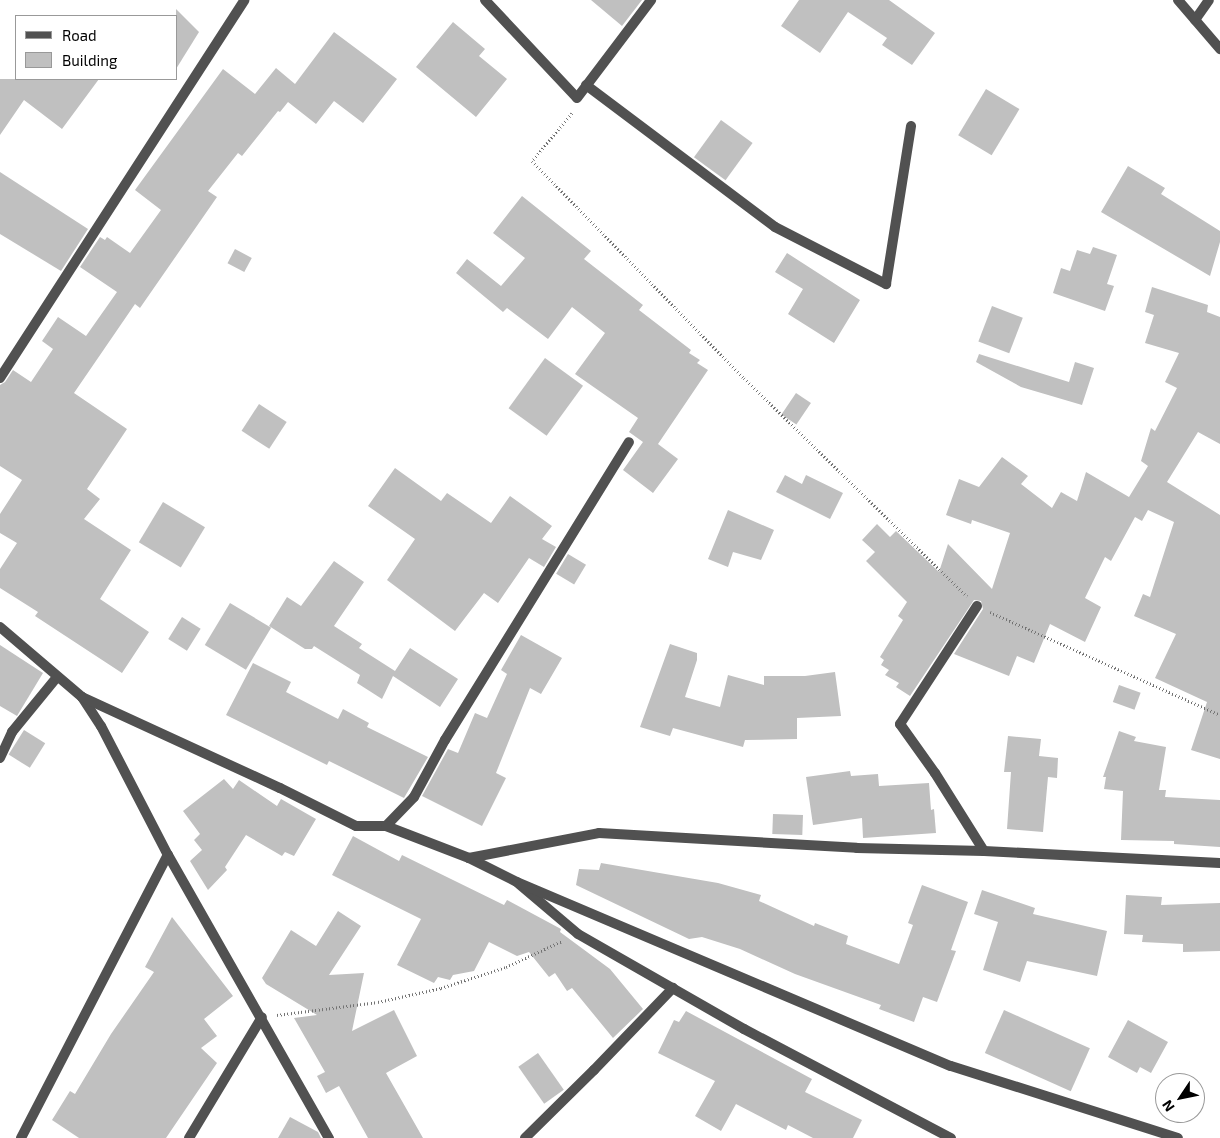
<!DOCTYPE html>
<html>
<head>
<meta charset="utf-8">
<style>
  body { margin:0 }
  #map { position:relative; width:1220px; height:1138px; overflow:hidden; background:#fff; font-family:"Exo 2",sans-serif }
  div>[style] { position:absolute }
  .building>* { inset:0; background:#c0c0c0; transform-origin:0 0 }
  .path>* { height:3px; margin-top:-1.5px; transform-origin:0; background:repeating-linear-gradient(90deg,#737373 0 1px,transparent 0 3.5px) }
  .lane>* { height:10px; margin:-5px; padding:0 5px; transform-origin:5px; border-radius:5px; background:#515151 }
  .street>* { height:10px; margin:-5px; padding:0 5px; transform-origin:5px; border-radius:5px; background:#515151 }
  span { translate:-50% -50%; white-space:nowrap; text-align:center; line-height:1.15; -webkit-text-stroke:5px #fff; paint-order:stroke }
  .legend { position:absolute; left:15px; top:15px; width:162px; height:65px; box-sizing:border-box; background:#fff; border:1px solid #999; margin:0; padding:6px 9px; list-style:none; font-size:15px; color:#000 }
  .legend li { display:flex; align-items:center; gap:10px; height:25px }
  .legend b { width:25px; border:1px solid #999 }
  .north { position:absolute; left:1155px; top:1073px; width:50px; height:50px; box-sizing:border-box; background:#fff; border:1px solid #999; border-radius:50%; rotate:236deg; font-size:14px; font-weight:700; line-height:20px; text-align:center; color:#000 }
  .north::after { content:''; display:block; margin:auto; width:18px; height:22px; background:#000; clip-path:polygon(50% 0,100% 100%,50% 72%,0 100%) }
</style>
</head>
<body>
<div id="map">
  <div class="building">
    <i style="clip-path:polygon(591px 0,642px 0,622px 26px)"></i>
    <i style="clip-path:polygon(799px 0,889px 0,935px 33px,912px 65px,882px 45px,887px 38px,848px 12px,820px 53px,781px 26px)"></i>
    <i style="clip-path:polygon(176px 9px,199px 32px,176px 69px)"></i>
    <i style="clip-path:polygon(453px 22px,485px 49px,479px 56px,507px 79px,476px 117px,416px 67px)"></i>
    <i style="clip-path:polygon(334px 32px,397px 79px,363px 123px,334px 101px,316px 124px,288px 102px,280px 112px,278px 111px,242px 156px,238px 153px,208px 191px,217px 197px,140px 308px,135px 304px,74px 393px,127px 429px,87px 489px,100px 499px,84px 519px,131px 550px,100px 599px,149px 632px,122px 673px,35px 616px,38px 612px,0 588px,0 569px,17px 543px,0 533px,0 514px,22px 480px,0 466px,0 385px,5px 382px,13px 370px,31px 382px,53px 349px,42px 341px,58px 317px,86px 336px,117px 292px,80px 267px,100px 237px,105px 240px,107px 237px,130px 253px,161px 210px,135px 190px,223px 69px,255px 94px,276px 68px,295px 84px)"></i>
    <i style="clip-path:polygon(0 79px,99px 79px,62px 129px,24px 100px,0 135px)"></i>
    <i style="left:986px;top:89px;width:39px;height:54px;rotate:31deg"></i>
    <i style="left:721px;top:120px;width:39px;height:46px;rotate:36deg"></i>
    <i style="clip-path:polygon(1128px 166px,1165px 188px,1161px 194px,1220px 231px,1220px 242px,1210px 276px,1101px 212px)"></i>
    <i style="clip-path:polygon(0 172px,88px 229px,61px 271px,0 234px)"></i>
    <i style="clip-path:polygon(522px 196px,591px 251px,584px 259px,643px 305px,639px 310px,691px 350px,689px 353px,700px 360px,697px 363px,708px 370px,658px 444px,678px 459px,653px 493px,623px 470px,643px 442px,629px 432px,638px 418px,575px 374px,605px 333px,572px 307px,548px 339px,507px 308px,503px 312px,456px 273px,467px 259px,501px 286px,525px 258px,493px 233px)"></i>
    <i style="clip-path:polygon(1093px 247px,1117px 255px,1107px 284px,1114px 286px,1105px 311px,1053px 293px,1061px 268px,1070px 271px,1077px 250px,1090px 254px)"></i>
    <i style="left:235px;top:249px;width:19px;height:16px;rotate:28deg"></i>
    <i style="clip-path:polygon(787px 253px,860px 300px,834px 343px,788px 314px,803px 289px,775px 272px)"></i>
    <i style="clip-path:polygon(1152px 287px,1208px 305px,1207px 312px,1220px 317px,1220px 444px,1198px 432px,1167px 482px,1220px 515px,1220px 759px,1191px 750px,1207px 702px,1155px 678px,1176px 634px,1134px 616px,1143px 594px,1150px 597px,1174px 522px,1148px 510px,1142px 521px,1135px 517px,1111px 561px,1105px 557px,1085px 598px,1101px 607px,1085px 642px,1050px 624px,1034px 663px,1017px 656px,1009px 676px,954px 654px,983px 609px,981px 601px,974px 600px,910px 696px,896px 687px,899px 683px,885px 675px,889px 670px,881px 665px,884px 660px,880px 657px,903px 620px,898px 616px,907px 602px,866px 561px,875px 552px,862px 540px,877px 524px,890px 537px,896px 531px,939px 572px,948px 544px,992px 589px,1010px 533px,972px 520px,971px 524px,946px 515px,959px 479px,979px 487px,1002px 457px,1028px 476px,1021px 484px,1052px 508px,1061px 492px,1077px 501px,1086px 472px,1129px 497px,1148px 466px,1141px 461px,1151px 428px,1155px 431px,1177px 388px,1165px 382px,1179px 353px,1145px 343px,1154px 315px,1145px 312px)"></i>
    <i style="left:992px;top:306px;width:33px;height:38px;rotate:21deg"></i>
    <i style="clip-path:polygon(979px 354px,1069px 382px,1075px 362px,1094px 368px,1082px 405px,1021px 387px,976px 362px)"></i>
    <i style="left:545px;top:358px;width:47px;height:62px;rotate:36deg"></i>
    <i style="left:796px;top:393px;width:18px;height:26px;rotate:34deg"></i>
    <i style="left:259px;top:404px;width:33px;height:32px;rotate:33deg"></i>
    <i style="clip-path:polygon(395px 468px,441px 501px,447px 493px,491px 523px,510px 496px,552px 526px,542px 539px,556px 547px,544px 567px,529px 558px,498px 603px,484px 593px,455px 631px,387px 580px,415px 539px,368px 506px)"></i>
    <i style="clip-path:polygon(785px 475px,802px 484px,806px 475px,843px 493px,830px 519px,776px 492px)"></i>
    <i style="left:163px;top:502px;width:49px;height:47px;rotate:31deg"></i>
    <i style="clip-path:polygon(728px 510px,774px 530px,761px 560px,733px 552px,728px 567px,708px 559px)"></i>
    <i style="left:568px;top:554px;width:21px;height:23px;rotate:31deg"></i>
    <i style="clip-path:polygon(334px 561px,364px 582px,334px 626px,362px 644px,359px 648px,395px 671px,410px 648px,458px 679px,440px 707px,393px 676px,382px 699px,357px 683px,360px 675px,314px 646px,312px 649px,305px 649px,269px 626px,287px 597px,301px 606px)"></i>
    <i style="left:230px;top:603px;width:48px;height:49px;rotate:31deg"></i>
    <i style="left:182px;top:617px;width:22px;height:26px;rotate:32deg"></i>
    <i style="clip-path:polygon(521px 635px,562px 658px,541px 694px,530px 688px,496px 773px,506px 778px,482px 826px,422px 796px,448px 749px,458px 753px,475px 713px,487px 718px,507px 674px,501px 670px)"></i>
    <i style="clip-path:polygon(670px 644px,697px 653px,697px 660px,685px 697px,720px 707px,728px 675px,764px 685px,764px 676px,805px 676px,835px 672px,841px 716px,797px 718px,797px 739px,745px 740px,743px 747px,673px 728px,670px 736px,640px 727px)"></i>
    <i style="clip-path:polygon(0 645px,43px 673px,17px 716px,0 706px)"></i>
    <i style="clip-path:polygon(253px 663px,291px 682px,286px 692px,338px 719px,343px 709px,369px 723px,367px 727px,428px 757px,404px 798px,329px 761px,327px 765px,226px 715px)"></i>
    <i style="left:1119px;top:685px;width:23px;height:18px;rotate:20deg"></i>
    <i style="left:24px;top:730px;width:25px;height:29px;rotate:32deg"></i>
    <i style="clip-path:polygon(1119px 731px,1136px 737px,1134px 741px,1166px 747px,1159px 790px,1166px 790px,1165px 797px,1220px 800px,1220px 847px,1174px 844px,1174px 841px,1121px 840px,1123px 791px,1104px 789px,1106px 777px,1103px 777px)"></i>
    <i style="clip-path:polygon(1008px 736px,1041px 739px,1039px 756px,1058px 758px,1057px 778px,1048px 777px,1043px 832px,1007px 829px,1011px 772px,1004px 772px)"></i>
    <i style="clip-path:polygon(850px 771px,851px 776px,878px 774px,879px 786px,929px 783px,931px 810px,934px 809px,936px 833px,863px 838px,862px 818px,813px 825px,806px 777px)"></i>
    <i style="clip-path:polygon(224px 779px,233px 789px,239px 780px,277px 806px,281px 799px,316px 819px,294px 856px,285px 852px,282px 856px,246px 835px,225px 867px,227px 870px,208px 890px,190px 861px,202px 850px,194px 840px,200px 834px,183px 811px)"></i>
    <i style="left:773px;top:814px;width:30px;height:20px;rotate:2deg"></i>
    <i style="clip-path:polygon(353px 836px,399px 861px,402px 855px,504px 905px,507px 900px,561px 929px,560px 932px,610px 969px,643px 1009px,613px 1038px,572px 988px,567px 991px,555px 973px,549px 977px,529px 952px,517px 956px,489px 942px,474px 971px,453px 975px,450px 980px,438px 977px,434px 983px,397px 965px,421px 919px,332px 875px)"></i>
    <i style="clip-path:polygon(601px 863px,718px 883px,761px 895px,759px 901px,814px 926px,815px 923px,848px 936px,846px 944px,899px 964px,913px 925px,908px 923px,922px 885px,968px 902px,951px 950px,956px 951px,937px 1002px,923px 997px,914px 1022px,879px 1009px,881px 1005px,795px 974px,740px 949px,702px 937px,689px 939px,576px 885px,579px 869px,599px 870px)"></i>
    <i style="clip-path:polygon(982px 890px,1035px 908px,1033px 914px,1107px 931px,1097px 976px,1027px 961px,1020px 982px,983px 970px,998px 922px,974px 914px)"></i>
    <i style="clip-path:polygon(1126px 895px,1162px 897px,1161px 905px,1220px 903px,1220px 951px,1183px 952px,1183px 944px,1142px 942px,1143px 935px,1124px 934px)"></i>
    <i style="clip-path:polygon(338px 911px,361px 926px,329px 975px,364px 973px,352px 1031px,394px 1010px,417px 1056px,386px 1073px,423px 1138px,368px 1138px,339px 1086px,326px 1093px,317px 1076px,325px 1072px,294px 1018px,317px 1015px,266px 984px,262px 978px,291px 930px,316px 946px)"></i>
    <i style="clip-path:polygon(172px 917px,233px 996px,204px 1019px,217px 1036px,201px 1048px,217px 1063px,166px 1138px,79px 1138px,52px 1120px,70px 1091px,75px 1094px,111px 1034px,154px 972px,145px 967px)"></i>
    <i style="left:1004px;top:1010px;width:94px;height:47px;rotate:24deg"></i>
    <i style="clip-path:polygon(686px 1011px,812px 1079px,805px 1092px,862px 1120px,853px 1138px,813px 1138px,788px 1125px,786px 1130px,736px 1104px,721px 1131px,695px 1116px,715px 1081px,658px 1053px,674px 1020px,679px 1022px)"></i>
    <i style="clip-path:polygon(1128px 1020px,1168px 1042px,1151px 1073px,1140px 1067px,1137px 1073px,1108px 1057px)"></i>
    <i style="left:538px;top:1053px;width:45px;height:24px;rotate:55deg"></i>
    <i style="clip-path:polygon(290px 1117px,318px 1132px,321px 1138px,278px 1138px)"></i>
  </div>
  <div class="path">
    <i style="left:572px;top:113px;width:62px;rotate:129.8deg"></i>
    <i style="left:532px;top:161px;width:303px;rotate:45.7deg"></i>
    <i style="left:744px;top:378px;width:312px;rotate:44.4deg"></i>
    <i style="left:990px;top:612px;width:252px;rotate:24.1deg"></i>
    <i style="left:277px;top:1015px;width:102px;rotate:-7.3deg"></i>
    <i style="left:378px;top:1002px;width:65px;rotate:-12.5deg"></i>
    <i style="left:441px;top:988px;width:68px;rotate:-17.9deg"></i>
    <i style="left:506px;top:967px;width:62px;rotate:-24.9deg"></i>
  </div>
  <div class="lane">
    <i style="left:1178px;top:0;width:65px;rotate:49.4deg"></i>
    <i style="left:977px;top:606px;width:141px;rotate:123.1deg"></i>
    <i style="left:900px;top:724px;width:60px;rotate:54.5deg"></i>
    <i style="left:935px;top:773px;width:92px;rotate:57.9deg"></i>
    <i style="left:82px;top:697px;width:35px;rotate:57deg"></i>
    <i style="left:101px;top:726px;width:145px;rotate:62.6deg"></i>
    <i style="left:168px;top:855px;width:326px;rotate:60.4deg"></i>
    <i style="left:0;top:758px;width:29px;rotate:-65deg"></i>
    <i style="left:12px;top:732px;width:71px;rotate:-50.7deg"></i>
    <i style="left:386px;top:826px;width:40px;rotate:-46deg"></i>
    <i style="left:414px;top:797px;width:65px;rotate:-61.5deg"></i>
    <i style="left:445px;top:740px;width:350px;rotate:-58.3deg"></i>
    <i style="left:519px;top:884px;width:77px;rotate:40.3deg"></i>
    <i style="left:578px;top:934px;width:191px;rotate:29.8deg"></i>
    <i style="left:744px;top:1029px;width:234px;rotate:27.8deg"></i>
    <i style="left:21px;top:1138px;width:319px;rotate:-62.6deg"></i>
    <i style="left:189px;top:1138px;width:141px;rotate:-58.9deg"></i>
    <i style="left:525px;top:1138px;width:97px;rotate:-44.6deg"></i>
    <i style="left:594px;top:1070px;width:114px;rotate:-46.1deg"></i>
  </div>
  <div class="street">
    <i style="left:485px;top:0;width:134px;rotate:46.8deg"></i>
    <i style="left:577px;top:98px;width:123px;rotate:-52.9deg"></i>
    <i style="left:1195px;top:20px;width:24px;rotate:-55deg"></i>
    <i style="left:586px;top:85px;width:236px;rotate:36.9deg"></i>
    <i style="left:775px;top:227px;width:125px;rotate:27.2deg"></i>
    <i style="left:886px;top:284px;width:160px;rotate:-81deg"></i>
    <i style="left:0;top:378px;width:450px;rotate:-57.1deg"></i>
    <i style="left:0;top:627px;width:108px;rotate:40.5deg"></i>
    <i style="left:82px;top:697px;width:218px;rotate:24.7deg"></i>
    <i style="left:280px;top:788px;width:85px;rotate:26.6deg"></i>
    <i style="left:356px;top:826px;width:30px"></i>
    <i style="left:386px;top:826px;width:89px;rotate:21.1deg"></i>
    <i style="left:469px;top:858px;width:54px;rotate:26.6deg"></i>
    <i style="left:517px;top:882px;width:471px;rotate:23deg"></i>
    <i style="left:951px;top:1066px;width:238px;rotate:17.6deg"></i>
    <i style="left:469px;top:858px;width:132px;rotate:-10.9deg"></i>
    <i style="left:599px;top:833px;width:258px;rotate:3.3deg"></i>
    <i style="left:857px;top:848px;width:127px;rotate:1.4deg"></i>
    <i style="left:984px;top:851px;width:236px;rotate:2.9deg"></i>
  </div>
  <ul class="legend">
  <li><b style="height:6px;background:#515151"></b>Road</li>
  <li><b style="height:14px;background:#c0c0c0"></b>Building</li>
  </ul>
  <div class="north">N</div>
</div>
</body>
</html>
